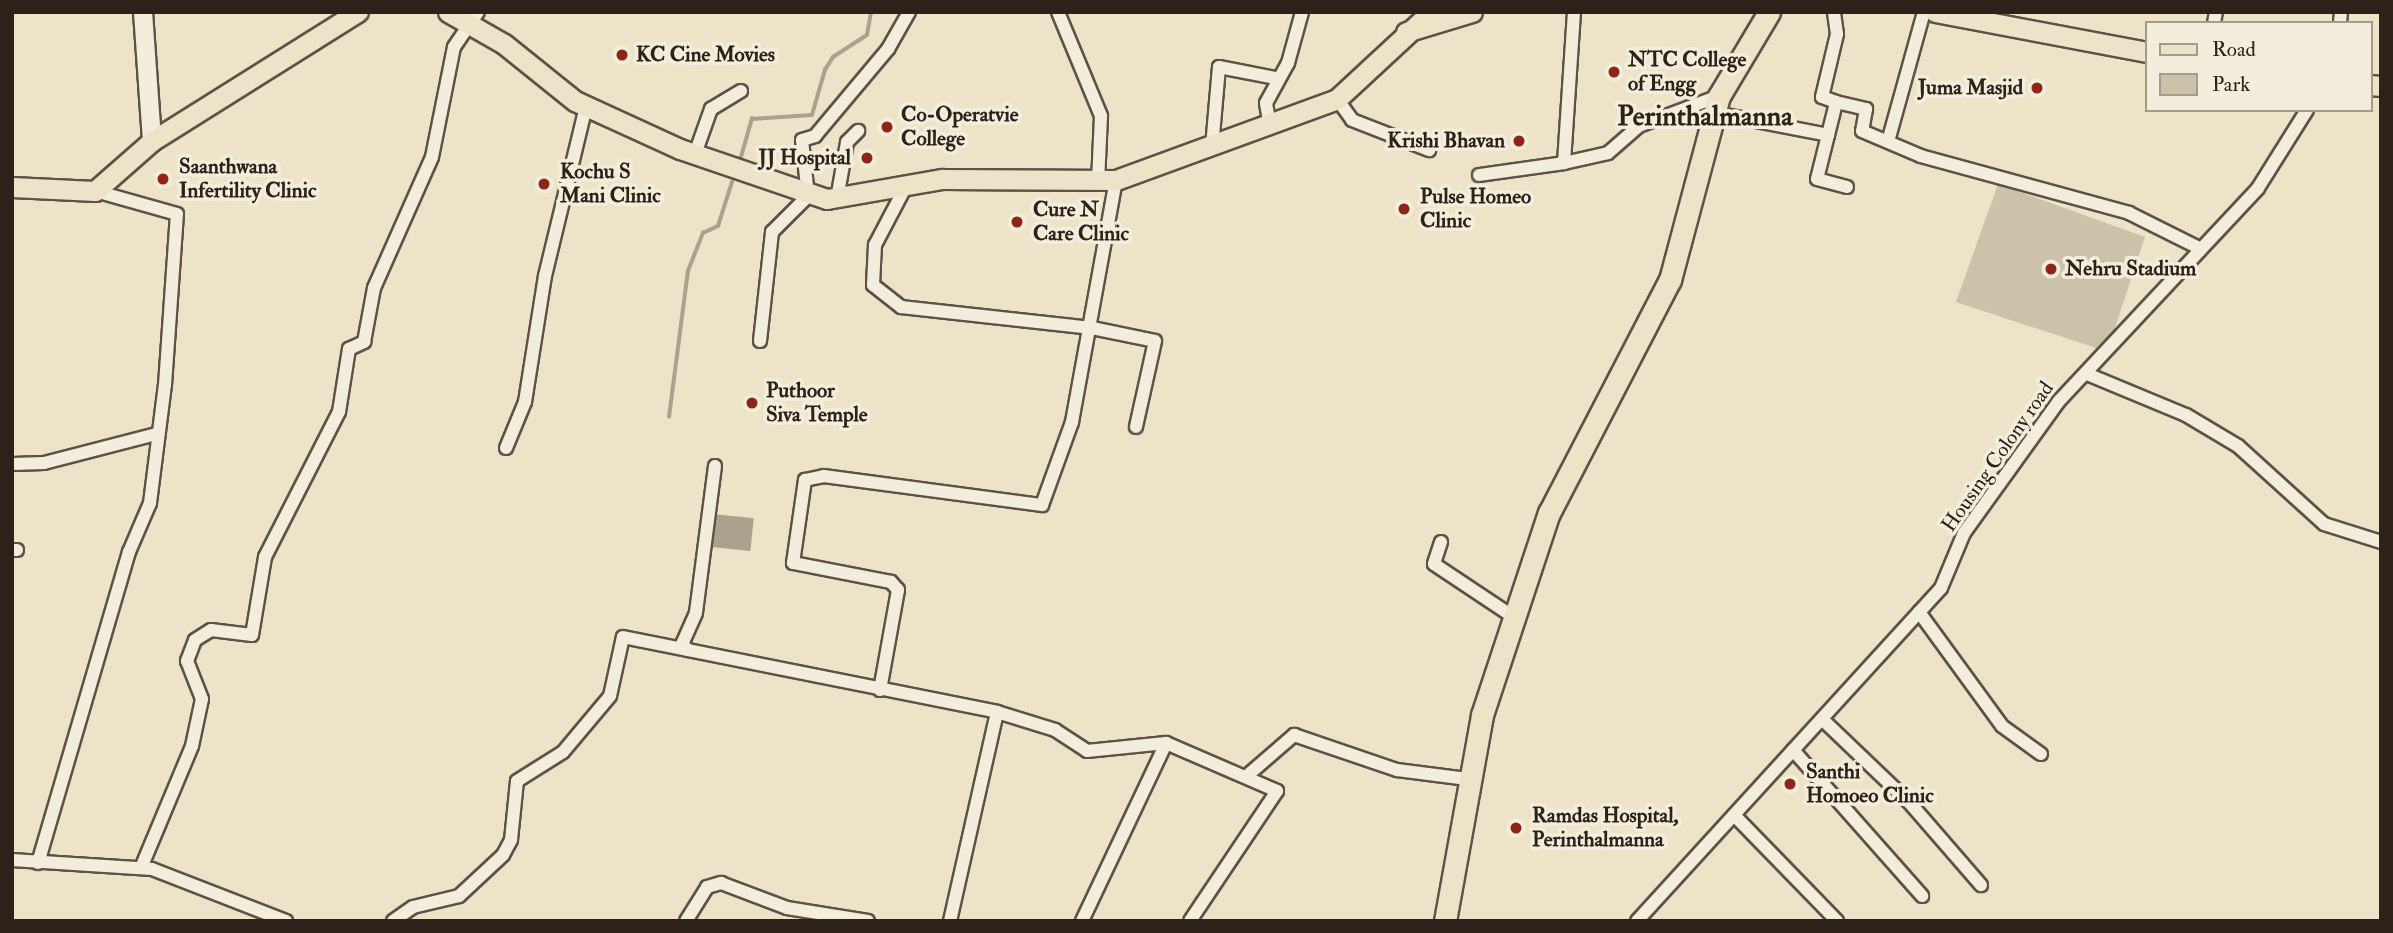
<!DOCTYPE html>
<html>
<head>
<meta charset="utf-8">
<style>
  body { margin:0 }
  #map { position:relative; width:2393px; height:933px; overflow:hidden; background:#ece3c8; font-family:"IM FELL Double Pica",serif }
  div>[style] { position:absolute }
  .green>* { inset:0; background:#ccc2aa }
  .water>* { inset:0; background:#aba18c; transform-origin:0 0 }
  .stream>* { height:3.5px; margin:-1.75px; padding:0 1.75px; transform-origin:1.75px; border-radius:1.75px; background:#aba18c }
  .roads { filter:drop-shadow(2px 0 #5d5245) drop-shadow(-2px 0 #5d5245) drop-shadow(0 2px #5d5245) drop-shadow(0 -2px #5d5245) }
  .minor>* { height:12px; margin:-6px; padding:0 6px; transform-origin:6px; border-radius:6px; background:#f3eddb }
  .secondary>* { height:18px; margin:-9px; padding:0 9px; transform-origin:9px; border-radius:9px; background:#f3eddb }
  .primary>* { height:19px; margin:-9.5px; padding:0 9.5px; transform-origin:9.5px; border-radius:9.5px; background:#ece3c8 }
  .trunk>* { height:21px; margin:-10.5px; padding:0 10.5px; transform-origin:10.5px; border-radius:10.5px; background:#ece3c8 }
  .dots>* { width:19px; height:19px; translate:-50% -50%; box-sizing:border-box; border:4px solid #f3eddb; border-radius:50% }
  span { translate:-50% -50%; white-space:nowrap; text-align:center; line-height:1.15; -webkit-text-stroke:7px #f3eddb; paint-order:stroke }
  .poi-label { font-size:21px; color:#2d2119; font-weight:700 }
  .left { translate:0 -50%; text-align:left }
  .right { translate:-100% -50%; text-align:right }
  .street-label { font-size:21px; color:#2d2119 }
  .district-label { font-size:28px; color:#2d2119; font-weight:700 }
  .frame { position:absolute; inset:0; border:14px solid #2d2119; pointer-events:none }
  .legend { position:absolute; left:2145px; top:21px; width:228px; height:91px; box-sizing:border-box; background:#f3eddb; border:2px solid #a49b8d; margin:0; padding:9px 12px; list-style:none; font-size:21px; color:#2d2119 }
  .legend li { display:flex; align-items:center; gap:14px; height:35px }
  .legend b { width:35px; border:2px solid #a49b8d }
</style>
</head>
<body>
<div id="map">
  <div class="green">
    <i style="clip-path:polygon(1998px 184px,2145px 237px,2114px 331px,2096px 348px,1956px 302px)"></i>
  </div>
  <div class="water">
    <i style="left:713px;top:514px;width:41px;height:33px;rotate:6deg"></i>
  </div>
  <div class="stream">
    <i style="left:741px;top:157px;width:40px;rotate:-74deg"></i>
    <i style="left:752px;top:119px;width:60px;rotate:-3.8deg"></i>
    <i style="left:812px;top:115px;width:47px;rotate:-73.9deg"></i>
    <i style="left:825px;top:70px;width:15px;rotate:-58deg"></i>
    <i style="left:833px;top:57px;width:40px;rotate:-32.9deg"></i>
    <i style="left:867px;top:35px;width:23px;rotate:-80deg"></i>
    <i style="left:669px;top:417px;width:147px;rotate:-82.6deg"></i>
    <i style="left:688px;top:271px;width:41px;rotate:-68.5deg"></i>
    <i style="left:703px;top:233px;width:17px;rotate:-25deg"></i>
    <i style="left:718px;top:226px;width:46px;rotate:-72.3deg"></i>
  </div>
  <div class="roads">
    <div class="minor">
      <i style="left:1058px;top:12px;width:113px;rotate:67.5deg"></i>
      <i style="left:1101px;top:116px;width:66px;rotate:92.6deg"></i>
      <i style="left:1574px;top:12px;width:151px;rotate:93.8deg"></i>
      <i style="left:1564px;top:163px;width:45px;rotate:-12.8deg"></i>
      <i style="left:1608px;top:153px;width:41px;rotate:-41.1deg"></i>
      <i style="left:1639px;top:126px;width:85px;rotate:-20.6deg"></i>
      <i style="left:2214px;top:23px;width:11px;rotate:-80deg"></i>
      <i style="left:2340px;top:23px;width:11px;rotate:-85deg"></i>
      <i style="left:1337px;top:99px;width:26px;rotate:54deg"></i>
      <i style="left:1352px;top:120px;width:83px;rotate:21.3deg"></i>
      <i style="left:1836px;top:102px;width:31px;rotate:13deg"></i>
      <i style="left:1866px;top:109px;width:22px;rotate:100deg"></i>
      <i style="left:1862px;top:131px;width:64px;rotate:23deg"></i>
      <i style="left:1921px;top:156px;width:216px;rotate:15.3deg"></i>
      <i style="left:2129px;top:213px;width:76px;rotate:26.6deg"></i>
      <i style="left:1715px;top:113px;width:115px;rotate:11deg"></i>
      <i style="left:1828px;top:135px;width:34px;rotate:-76deg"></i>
      <i style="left:1836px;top:102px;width:15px;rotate:-160deg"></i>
      <i style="left:1822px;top:97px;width:65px;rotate:-76.6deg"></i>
      <i style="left:1837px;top:34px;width:22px;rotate:-98deg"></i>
      <i style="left:1270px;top:126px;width:23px;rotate:-100deg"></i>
      <i style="left:1266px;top:103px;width:46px;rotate:-61.2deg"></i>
      <i style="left:1288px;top:63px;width:53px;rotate:-74.6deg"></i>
      <i style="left:1828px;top:135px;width:45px;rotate:104deg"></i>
      <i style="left:1817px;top:179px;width:31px;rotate:15deg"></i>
      <i style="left:1889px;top:138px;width:131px;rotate:-74.5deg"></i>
      <i style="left:1212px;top:147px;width:80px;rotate:-85deg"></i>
      <i style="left:1219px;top:67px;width:57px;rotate:11.1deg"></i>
      <i style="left:695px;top:154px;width:48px;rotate:-70.4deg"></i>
      <i style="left:711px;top:109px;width:35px;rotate:-31deg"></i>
      <i style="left:1479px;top:175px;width:86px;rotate:-8deg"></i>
      <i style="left:906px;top:186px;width:67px;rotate:117.7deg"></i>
      <i style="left:875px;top:245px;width:40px;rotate:92.9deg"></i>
      <i style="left:873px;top:285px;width:36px;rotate:38deg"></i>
      <i style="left:901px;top:307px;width:192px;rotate:6.3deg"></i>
      <i style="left:1092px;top:328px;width:64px;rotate:11.7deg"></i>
      <i style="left:1155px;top:341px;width:88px;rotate:102.5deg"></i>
      <i style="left:837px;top:199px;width:58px;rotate:-80deg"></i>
      <i style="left:847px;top:142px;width:16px;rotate:-45deg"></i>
      <i style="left:760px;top:341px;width:110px;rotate:-83.7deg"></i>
      <i style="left:772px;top:232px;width:51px;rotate:-45deg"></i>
      <i style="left:808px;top:196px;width:56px;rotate:-96.1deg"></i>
      <i style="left:802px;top:140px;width:14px;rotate:-17deg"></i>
      <i style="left:815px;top:136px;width:114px;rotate:-50deg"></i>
      <i style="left:888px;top:49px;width:43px;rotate:-60.4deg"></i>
      <i style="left:2087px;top:374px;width:107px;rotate:22.5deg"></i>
      <i style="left:2186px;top:415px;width:61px;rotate:30.8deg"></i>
      <i style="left:2238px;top:446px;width:116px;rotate:42.2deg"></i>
      <i style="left:2324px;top:524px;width:60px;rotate:17.5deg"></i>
      <i style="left:506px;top:448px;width:50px;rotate:-67.6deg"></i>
      <i style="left:525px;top:402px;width:128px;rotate:-81deg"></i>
      <i style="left:545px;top:276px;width:175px;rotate:-76.4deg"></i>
      <i style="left:12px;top:464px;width:32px;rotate:-2deg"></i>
      <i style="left:44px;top:463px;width:116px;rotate:-14.5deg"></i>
      <i style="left:715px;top:466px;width:148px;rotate:97.4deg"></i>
      <i style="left:696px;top:613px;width:34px;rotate:114deg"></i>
      <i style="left:682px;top:644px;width:8px;rotate:45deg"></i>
      <i style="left:688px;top:650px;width:315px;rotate:11.3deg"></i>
      <i style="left:1441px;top:542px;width:23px;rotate:108deg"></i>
      <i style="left:1434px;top:564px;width:97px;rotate:33.7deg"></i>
      <i style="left:12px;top:550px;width:5px"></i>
      <i style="left:1919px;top:612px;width:141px;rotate:53.9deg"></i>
      <i style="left:2002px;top:726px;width:48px;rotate:35.7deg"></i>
      <i style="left:880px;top:690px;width:102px;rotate:-79.8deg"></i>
      <i style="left:898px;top:590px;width:11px;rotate:-131deg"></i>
      <i style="left:891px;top:582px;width:100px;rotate:-169deg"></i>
      <i style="left:793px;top:563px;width:84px;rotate:-81.8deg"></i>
      <i style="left:805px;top:480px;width:19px;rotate:-12deg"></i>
      <i style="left:824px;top:476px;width:220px;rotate:7.6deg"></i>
      <i style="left:1042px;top:505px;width:88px;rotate:-70.1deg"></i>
      <i style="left:1072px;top:422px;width:246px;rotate:-79.7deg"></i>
      <i style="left:1822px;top:719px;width:120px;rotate:43.7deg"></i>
      <i style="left:1909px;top:802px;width:110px;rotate:49.1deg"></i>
      <i style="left:1793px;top:750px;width:195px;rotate:48.5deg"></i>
      <i style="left:1249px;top:774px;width:60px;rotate:-40.9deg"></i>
      <i style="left:1294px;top:735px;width:109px;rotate:18.8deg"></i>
      <i style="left:1397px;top:770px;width:71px;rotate:7.3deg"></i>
      <i style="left:1734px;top:815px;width:148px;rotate:45.8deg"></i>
      <i style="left:12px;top:860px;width:140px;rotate:3.7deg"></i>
      <i style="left:152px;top:869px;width:144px;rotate:21.2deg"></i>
      <i style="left:38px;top:863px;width:324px;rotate:-73.7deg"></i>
      <i style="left:129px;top:552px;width:53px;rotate:-66.8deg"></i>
      <i style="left:150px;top:503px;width:119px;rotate:-82.8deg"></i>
      <i style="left:165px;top:385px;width:171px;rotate:-86deg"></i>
      <i style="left:177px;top:214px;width:85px;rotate:-164.3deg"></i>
      <i style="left:141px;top:868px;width:132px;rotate:-67.3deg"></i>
      <i style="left:192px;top:746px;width:48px;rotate:-78deg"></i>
      <i style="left:202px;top:699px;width:41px;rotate:-111.5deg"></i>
      <i style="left:187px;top:661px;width:22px;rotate:-69deg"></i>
      <i style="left:195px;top:640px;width:19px;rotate:-32deg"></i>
      <i style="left:211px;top:630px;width:41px;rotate:7deg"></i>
      <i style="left:252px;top:635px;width:79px;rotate:-80.5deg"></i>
      <i style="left:265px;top:557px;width:163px;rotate:-63deg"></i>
      <i style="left:339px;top:412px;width:64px;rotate:-81deg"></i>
      <i style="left:349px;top:349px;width:17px;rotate:-25deg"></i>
      <i style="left:364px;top:342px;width:55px;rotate:-79.5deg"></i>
      <i style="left:374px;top:288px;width:143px;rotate:-66.1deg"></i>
      <i style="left:432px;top:157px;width:112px;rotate:-78.7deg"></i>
      <i style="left:454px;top:47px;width:42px;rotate:-55.6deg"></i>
      <i style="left:393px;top:921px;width:24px;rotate:-35deg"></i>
      <i style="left:413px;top:907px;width:47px;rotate:-13.4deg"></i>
      <i style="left:459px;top:896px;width:60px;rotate:-43deg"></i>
      <i style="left:503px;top:855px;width:17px;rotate:-62deg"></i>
      <i style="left:511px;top:840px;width:59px;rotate:-84.2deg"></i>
      <i style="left:517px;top:781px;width:54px;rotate:-32.2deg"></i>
      <i style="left:563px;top:752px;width:73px;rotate:-50deg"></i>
      <i style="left:610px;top:696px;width:60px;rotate:-77.6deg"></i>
      <i style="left:623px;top:637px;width:66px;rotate:11.3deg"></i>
      <i style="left:686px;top:921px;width:40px;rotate:-58deg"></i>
      <i style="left:707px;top:887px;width:15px;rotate:-16deg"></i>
      <i style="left:721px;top:883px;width:71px;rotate:20.7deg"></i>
      <i style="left:787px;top:908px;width:82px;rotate:9.1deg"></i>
      <i style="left:950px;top:921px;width:214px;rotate:-77.3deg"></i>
      <i style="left:997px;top:712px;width:61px;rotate:17.2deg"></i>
      <i style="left:1055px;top:730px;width:38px;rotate:33deg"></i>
      <i style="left:1087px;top:751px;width:79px;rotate:-5.8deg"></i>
      <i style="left:1082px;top:921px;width:197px;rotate:-64.7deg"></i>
      <i style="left:1166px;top:743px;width:121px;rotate:23.4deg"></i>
      <i style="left:1277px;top:791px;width:156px;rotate:123.8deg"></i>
      <i style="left:1637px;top:921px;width:451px;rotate:-47.6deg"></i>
      <i style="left:1941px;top:588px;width:60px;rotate:-67.3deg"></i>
      <i style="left:1964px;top:533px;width:163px;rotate:-54.3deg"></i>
      <i style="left:2059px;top:401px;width:291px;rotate:-46.9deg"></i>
      <i style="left:2258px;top:188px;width:92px;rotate:-57.9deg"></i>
    </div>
    <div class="secondary">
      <i style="left:143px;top:12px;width:129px;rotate:86deg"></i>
    </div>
    <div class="primary">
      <i style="left:448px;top:12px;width:64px;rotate:29.7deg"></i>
      <i style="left:504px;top:44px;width:91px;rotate:38.8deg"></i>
      <i style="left:575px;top:101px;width:115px;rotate:24.6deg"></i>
      <i style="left:680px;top:149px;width:155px;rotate:18.8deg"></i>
      <i style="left:827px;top:199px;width:117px;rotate:-9.9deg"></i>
      <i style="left:942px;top:179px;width:174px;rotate:0.3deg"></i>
      <i style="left:1116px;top:180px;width:235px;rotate:-20.1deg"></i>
      <i style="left:1337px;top:99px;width:128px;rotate:-42.8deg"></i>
      <i style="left:1935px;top:12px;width:215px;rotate:10.7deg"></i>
      <i style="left:1406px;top:32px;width:69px;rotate:-16.9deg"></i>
      <i style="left:2370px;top:85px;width:11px;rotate:5deg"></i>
      <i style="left:12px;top:187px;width:83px;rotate:2.8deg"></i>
      <i style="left:95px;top:191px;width:76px;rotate:-41.3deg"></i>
      <i style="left:152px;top:141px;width:243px;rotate:-32.1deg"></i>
    </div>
    <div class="trunk">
      <i style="left:1445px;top:921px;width:209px;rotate:-79.8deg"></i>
      <i style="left:1482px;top:715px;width:213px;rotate:-71.7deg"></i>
      <i style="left:1549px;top:513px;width:263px;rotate:-62.6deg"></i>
      <i style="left:1670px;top:280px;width:190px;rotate:-75.1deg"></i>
      <i style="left:1719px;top:96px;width:98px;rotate:-59.2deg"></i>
    </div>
  </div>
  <div class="dots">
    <i style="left:622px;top:55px;background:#8f2418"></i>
    <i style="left:1614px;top:72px;background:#8f2418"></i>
    <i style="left:2037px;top:88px;background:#8f2418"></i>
    <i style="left:887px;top:127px;background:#8f2418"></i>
    <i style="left:1519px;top:141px;background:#8f2418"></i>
    <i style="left:867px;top:158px;background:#8f2418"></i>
    <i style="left:163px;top:179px;background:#8f2418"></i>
    <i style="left:544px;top:184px;background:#8f2418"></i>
    <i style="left:1404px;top:209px;background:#8f2418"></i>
    <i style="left:1017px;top:222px;background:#8f2418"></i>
    <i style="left:2051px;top:269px;background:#8f2418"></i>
    <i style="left:752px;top:403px;background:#8f2418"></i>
    <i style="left:1790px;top:784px;background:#8f2418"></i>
    <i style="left:1516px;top:828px;background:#8f2418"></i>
  </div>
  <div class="poi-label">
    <span class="left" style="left:636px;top:55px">KC Cine Movies</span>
    <span class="left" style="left:1628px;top:72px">NTC College<br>of Engg</span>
    <span class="right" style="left:2023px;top:88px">Juma Masjid</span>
    <span class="left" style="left:901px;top:127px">Co-Operatvie<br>College</span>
    <span class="right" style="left:1505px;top:141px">Krishi Bhavan</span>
    <span class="right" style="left:851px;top:158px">JJ Hospital</span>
    <span class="left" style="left:179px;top:179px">Saanthwana<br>Infertility Clinic</span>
    <span class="left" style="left:560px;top:184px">Kochu S<br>Mani Clinic</span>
    <span class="left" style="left:1420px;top:209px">Pulse Homeo<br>Clinic</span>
    <span class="left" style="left:1033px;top:222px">Cure N<br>Care Clinic</span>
    <span class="left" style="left:2065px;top:269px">Nehru Stadium</span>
    <span class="left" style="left:766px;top:403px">Puthoor<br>Siva Temple</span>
    <span class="left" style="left:1806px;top:784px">Santhi<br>Homoeo Clinic</span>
    <span class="left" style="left:1532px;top:828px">Ramdas Hospital,<br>Perinthalmanna</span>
  </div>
  <div class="street-label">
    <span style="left:1998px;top:457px;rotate:-55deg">Housing Colony road</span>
  </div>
  <div class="district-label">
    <span style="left:1705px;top:117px">Perinthalmanna</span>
  </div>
  <div class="frame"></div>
  <ul class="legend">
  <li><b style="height:9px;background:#ece3c8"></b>Road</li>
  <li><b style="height:19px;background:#ccc2aa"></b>Park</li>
  </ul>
</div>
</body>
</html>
